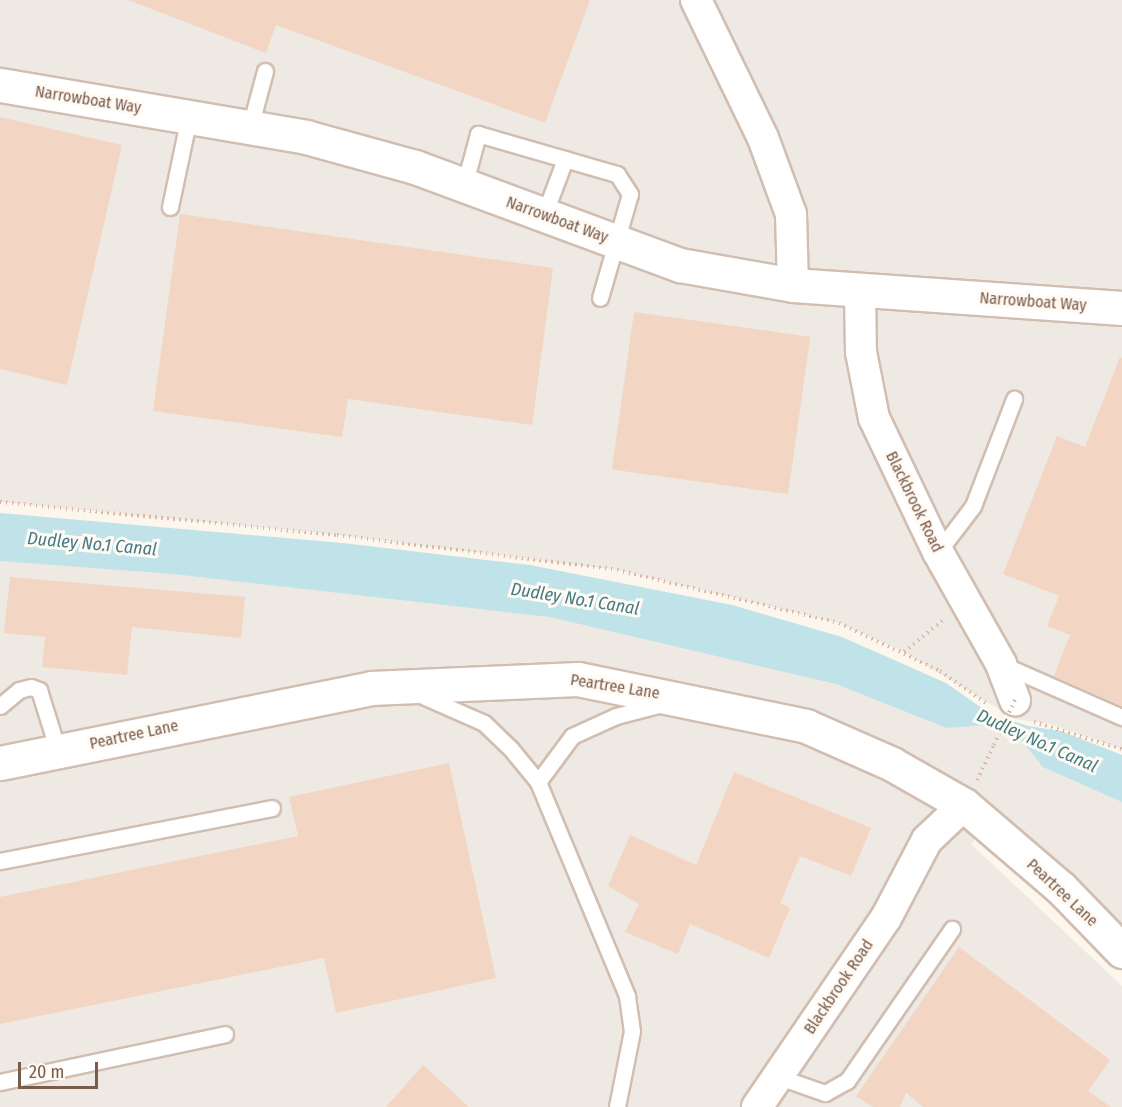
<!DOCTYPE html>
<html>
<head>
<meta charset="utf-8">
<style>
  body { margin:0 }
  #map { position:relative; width:1122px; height:1107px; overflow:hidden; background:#fdf6ec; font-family:"Fira Sans Condensed",sans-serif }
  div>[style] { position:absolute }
  .industrial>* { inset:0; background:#efe9e4 }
  .water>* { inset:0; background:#bfe3e8 }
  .building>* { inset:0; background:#f3d5c3; transform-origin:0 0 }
  .path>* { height:4px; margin-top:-2px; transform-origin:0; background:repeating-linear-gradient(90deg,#d9b8a5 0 1.5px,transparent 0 6px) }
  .roads { filter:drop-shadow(2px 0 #d1beb0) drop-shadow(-2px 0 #d1beb0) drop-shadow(0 2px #d1beb0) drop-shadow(0 -2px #d1beb0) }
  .lane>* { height:15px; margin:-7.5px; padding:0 7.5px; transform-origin:7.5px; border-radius:7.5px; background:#fff }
  .street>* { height:30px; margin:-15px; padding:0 15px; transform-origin:15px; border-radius:15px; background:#fff }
  .secondary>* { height:33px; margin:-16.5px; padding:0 16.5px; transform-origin:16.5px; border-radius:16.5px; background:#fff }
  .path-bridge>* { height:4px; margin-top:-2px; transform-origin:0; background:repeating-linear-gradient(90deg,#d9b8a5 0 1.5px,transparent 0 6px) }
  span { translate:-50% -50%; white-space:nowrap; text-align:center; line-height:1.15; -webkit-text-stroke:6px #fffaf3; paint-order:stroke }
  .street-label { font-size:16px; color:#7a5c4d }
  .water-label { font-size:18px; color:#437c86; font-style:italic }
  .scale { position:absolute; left:18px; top:1062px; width:80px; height:27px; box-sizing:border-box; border:3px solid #7a5c4d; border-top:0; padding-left:8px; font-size:18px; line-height:21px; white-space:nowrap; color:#7a5c4d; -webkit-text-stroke:4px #fffaf3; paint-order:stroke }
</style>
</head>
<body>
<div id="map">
  <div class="industrial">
    <i style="clip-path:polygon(0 0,1122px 0,1122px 749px,1050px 724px,1015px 719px,904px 652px,839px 623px,617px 570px,337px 535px,0 502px)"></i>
    <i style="clip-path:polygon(0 536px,315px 564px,837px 662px,1122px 778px,1122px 924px,997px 812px,971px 844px,1122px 986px,1122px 1107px,0 1107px)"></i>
  </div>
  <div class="water">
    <i style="clip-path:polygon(0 513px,343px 543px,530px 565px,732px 605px,842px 637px,946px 683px,989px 713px,1028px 726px,1061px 731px,1122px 755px,1122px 802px,1043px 767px,1019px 737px,985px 725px,947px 728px,836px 684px,550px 617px,173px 574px,0 561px)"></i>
  </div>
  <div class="building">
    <i style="clip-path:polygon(128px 0,590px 0,545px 123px,276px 25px,266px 53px)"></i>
    <i style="clip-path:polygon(0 117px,122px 145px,67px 385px,0 369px)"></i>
    <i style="clip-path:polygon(180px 214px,553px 268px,532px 425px,348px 399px,342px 437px,153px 411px)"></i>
    <i style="left:634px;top:312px;width:178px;height:159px;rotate:8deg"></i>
    <i style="clip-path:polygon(1120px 357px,1122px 358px,1122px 706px,1054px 676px,1070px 635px,1047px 626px,1059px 596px,1003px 574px,1057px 436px,1085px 447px)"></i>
    <i style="clip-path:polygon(10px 577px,245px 597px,241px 638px,132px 627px,127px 675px,42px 667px,45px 637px,4px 633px)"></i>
    <i style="clip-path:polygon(449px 763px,496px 978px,336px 1013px,324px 958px,0 1024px,0 897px,298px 836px,289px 797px)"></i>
    <i style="clip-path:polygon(734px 772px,871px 828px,851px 876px,800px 856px,780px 903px,790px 908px,769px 958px,690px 924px,678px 954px,625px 932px,639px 904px,608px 886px,630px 835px,696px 865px)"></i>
    <i style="clip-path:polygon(959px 947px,1110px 1060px,1088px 1091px,1111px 1107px,923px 1107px,906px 1093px,900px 1107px,873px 1107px,856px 1096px)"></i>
    <i style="clip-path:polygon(423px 1065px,469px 1107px,386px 1107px)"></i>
  </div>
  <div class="path">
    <i style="left:0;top:502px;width:339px;rotate:5.6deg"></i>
    <i style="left:337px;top:535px;width:282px;rotate:7.1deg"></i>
    <i style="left:617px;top:570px;width:228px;rotate:13.4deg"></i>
    <i style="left:839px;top:623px;width:112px;rotate:25.4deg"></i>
    <i style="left:940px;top:671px;width:56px;rotate:34.8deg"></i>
    <i style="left:904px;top:652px;width:52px;rotate:-39.5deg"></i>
    <i style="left:1034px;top:722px;width:92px;rotate:17.1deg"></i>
    <i style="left:977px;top:780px;width:39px;rotate:-64deg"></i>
  </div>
  <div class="roads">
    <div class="lane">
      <i style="left:250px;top:127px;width:58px;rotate:-75deg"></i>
      <i style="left:464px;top:186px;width:54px;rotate:-74.9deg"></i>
      <i style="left:478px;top:134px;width:145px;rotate:16.1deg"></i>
      <i style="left:617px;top:174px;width:24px;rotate:57deg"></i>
      <i style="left:630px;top:194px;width:108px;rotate:106.1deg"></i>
      <i style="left:170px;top:207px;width:92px;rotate:-78.1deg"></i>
      <i style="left:544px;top:215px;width:60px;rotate:-69.4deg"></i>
      <i style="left:938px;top:552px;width:58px;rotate:-52.7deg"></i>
      <i style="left:973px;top:506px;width:115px;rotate:-69deg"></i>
      <i style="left:1001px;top:664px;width:132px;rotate:23.7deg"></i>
      <i style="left:418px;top:694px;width:72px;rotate:23.7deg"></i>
      <i style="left:484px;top:723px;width:37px;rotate:44deg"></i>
      <i style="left:511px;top:749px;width:43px;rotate:50.7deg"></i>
      <i style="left:538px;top:782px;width:232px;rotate:67.4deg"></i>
      <i style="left:627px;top:996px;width:35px;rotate:82deg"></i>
      <i style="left:632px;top:1031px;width:77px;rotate:101.2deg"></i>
      <i style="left:0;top:706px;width:25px;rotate:-40deg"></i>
      <i style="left:19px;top:690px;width:12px;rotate:-14deg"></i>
      <i style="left:31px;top:687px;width:9px;rotate:21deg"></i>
      <i style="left:39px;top:690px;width:64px;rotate:72.7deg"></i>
      <i style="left:538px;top:782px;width:57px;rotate:-53.5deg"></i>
      <i style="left:572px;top:736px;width:48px;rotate:-24.4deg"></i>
      <i style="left:616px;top:716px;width:48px;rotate:-14.6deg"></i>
      <i style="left:0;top:861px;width:277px;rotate:-11deg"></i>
      <i style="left:779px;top:1077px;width:49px;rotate:19.2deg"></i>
      <i style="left:825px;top:1093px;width:25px;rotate:-29deg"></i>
      <i style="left:847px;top:1081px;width:185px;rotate:-55.4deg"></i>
      <i style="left:0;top:1082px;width:230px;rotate:-12deg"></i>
    </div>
    <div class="street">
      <i style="left:696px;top:0;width:153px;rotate:64.1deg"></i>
      <i style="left:763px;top:138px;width:81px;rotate:69.8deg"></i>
      <i style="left:791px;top:214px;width:71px;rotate:88.4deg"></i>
      <i style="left:860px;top:291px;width:61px;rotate:89.1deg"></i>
      <i style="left:861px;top:352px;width:67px;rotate:78.9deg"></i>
      <i style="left:874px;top:418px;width:148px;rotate:64.5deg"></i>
      <i style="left:938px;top:552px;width:129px;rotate:60.6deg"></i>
      <i style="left:1001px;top:664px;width:39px;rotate:69deg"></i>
      <i style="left:757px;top:1107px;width:229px;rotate:-55.7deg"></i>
      <i style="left:886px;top:918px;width:88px;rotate:-62.3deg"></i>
      <i style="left:927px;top:840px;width:51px;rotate:-43.4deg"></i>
    </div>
    <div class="secondary">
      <i style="left:0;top:85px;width:310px;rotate:9.6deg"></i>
      <i style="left:306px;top:137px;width:113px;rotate:15.4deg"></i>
      <i style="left:415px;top:167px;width:283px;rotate:20.3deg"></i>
      <i style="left:680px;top:265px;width:115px;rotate:10deg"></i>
      <i style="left:793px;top:285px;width:330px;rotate:4deg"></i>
      <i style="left:0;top:763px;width:379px;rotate:-11.4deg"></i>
      <i style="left:371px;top:688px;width:207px;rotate:-2.5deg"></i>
      <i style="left:578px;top:679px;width:233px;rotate:11.6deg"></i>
      <i style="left:806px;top:726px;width:94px;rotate:23.8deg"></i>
      <i style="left:892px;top:764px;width:83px;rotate:29.7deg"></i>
      <i style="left:964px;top:805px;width:128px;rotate:40.6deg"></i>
      <i style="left:1061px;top:888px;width:88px;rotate:45.9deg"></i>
    </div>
  </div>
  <div class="path-bridge">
    <i style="left:994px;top:745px;width:50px;rotate:-65deg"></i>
  </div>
  <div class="street-label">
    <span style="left:88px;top:100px;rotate:9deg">Narrowboat Way</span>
    <span style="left:557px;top:220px;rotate:20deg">Narrowboat Way</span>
    <span style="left:1033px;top:302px;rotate:4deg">Narrowboat Way</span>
    <span style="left:914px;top:502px;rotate:64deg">Blackbrook Road</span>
    <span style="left:615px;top:687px;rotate:9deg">Peartree Lane</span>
    <span style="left:134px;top:735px;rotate:-12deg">Peartree Lane</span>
    <span style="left:1062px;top:893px;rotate:43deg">Peartree Lane</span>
    <span style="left:839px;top:987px;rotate:-56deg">Blackbrook Road</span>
  </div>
  <div class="water-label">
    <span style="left:92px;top:544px;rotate:5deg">Dudley No.1 Canal</span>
    <span style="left:575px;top:599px;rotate:9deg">Dudley No.1 Canal</span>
    <span style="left:1037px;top:741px;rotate:24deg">Dudley No.1 Canal</span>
  </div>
  <div class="scale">20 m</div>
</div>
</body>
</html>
